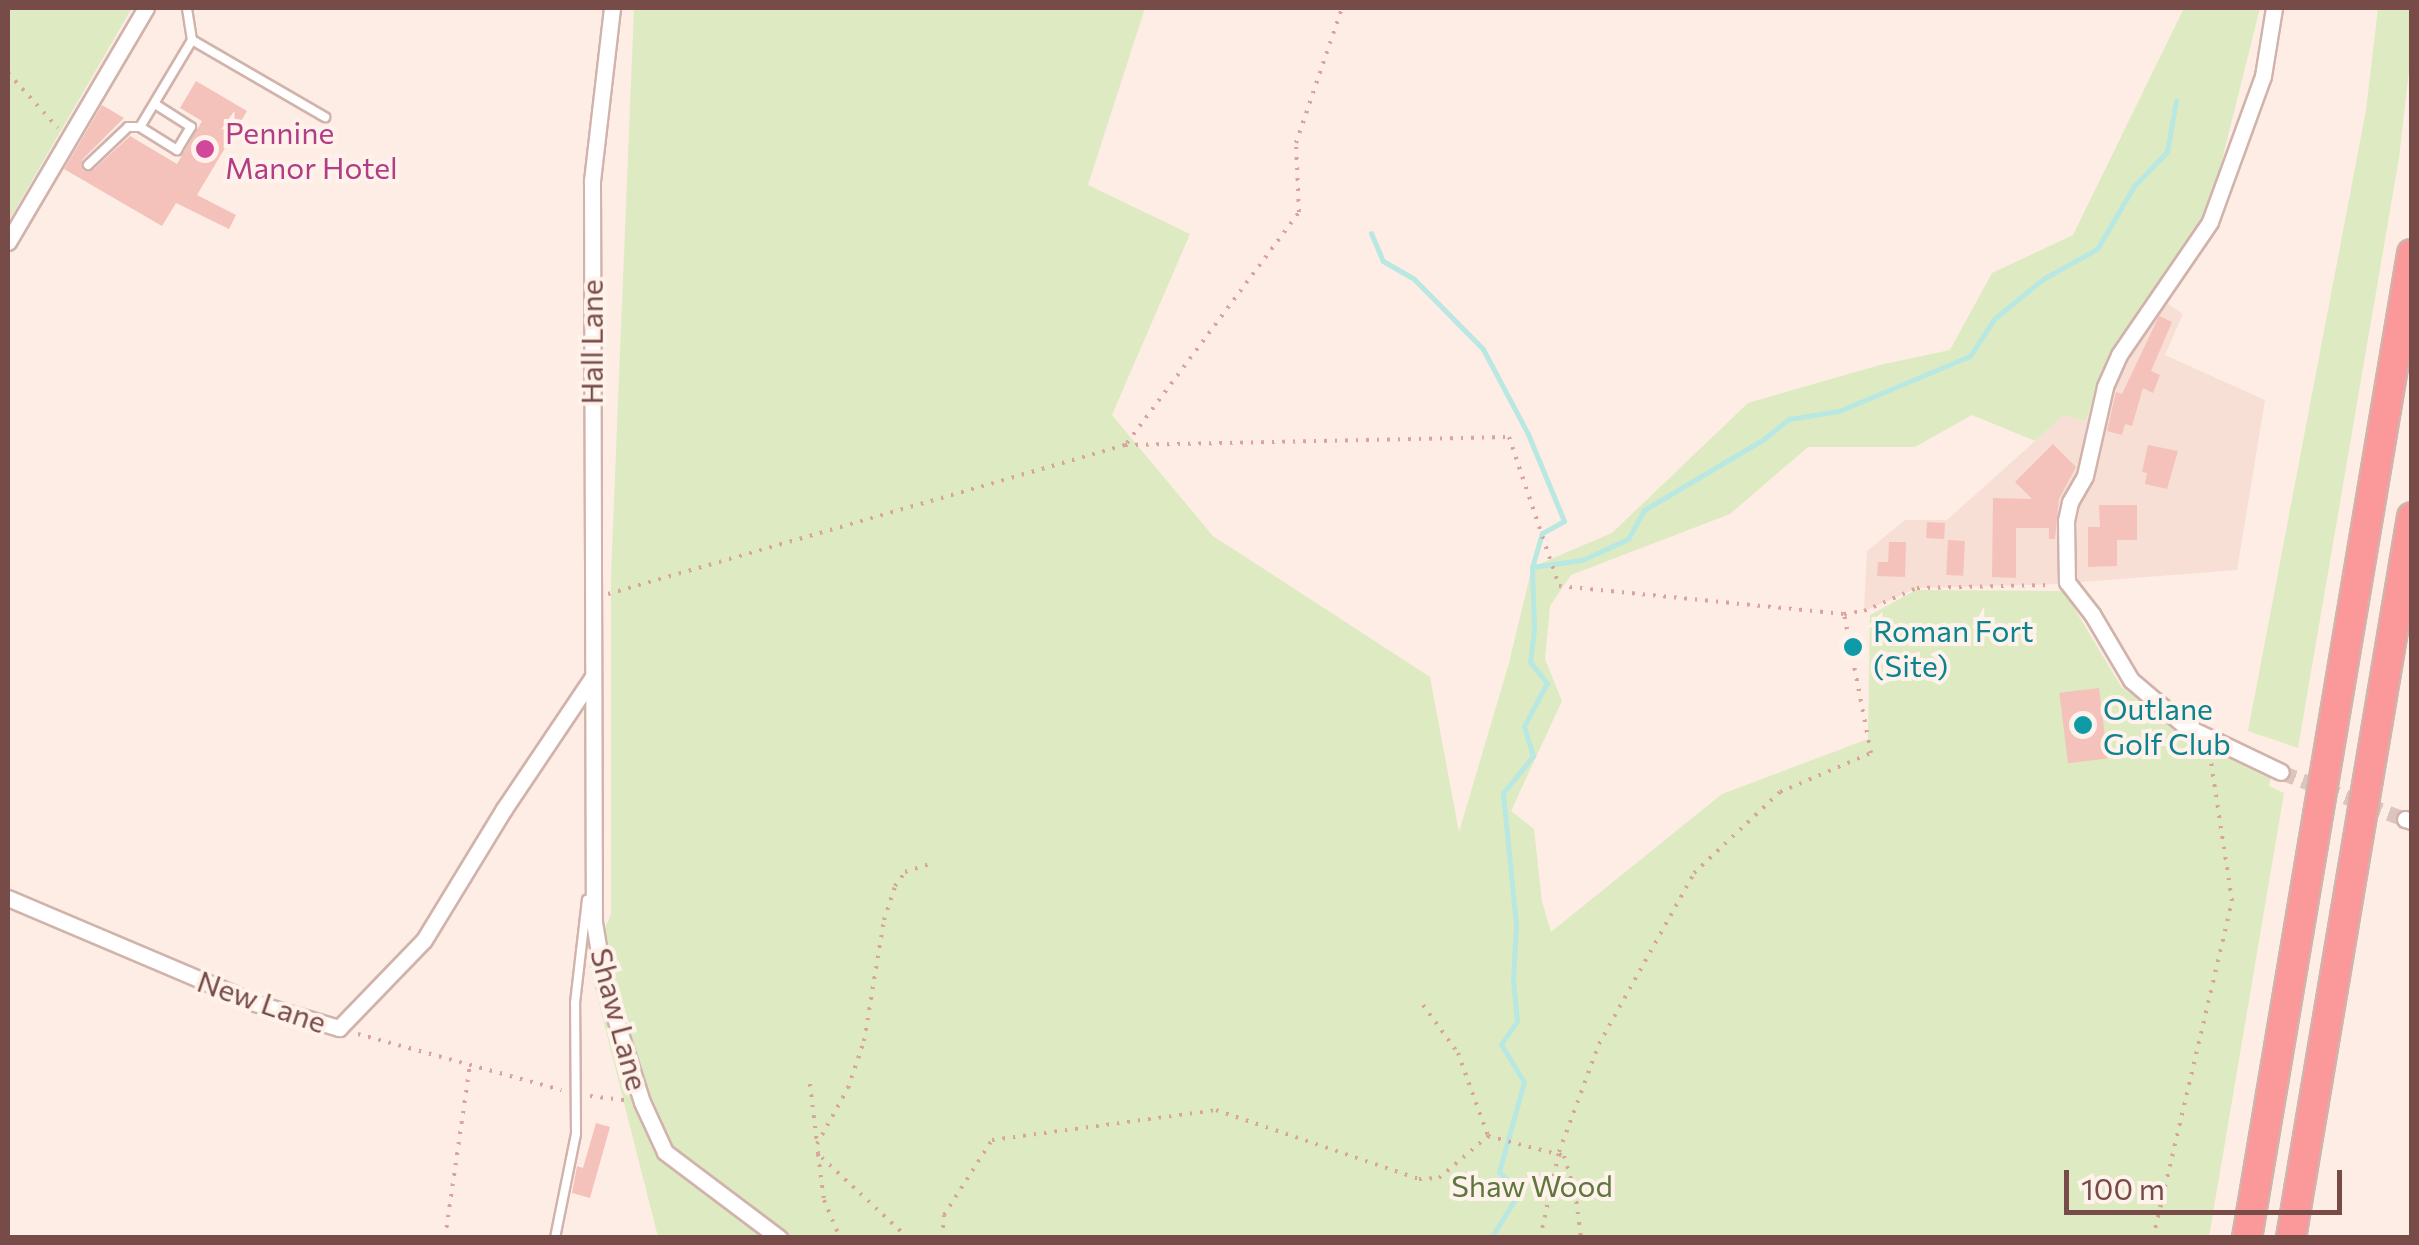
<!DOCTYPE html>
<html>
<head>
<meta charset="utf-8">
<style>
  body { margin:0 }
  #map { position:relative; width:2419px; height:1245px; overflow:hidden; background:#fdede4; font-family:Commissioner,sans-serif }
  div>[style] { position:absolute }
  .residential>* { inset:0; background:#f7dfd5 }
  .green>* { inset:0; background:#deebc2 }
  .stream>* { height:5px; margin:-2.5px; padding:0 2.5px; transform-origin:2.5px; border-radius:2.5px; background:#b8e8e1 }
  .building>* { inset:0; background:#f4c2bb; transform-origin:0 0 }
  .street-tunnel>* { height:15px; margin-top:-7.5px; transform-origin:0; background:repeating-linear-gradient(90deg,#dcc5bd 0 15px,transparent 0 23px) }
  .path>* { height:4px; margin-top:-2px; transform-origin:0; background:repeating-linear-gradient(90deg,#d9a49d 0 2.5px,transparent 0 10.5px) }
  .roads { filter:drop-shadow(2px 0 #d1b3ac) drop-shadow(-2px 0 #d1b3ac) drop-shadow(0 2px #d1b3ac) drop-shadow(0 -2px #d1b3ac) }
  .lane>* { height:8px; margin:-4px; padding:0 4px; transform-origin:4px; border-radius:4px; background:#fff }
  .street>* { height:15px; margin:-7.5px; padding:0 7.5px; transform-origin:7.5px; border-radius:7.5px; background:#fff }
  .highway>* { height:28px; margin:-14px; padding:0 14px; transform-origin:14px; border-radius:14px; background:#fa989a }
  .dots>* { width:28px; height:28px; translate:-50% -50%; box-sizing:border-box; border:5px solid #fff2eb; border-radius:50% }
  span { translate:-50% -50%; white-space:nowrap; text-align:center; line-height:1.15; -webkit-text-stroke:8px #fff2eb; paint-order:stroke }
  .hotel-label { font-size:30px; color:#b23c85 }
  .left { translate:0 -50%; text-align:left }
  .street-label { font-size:30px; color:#774c48 }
  .culture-label { font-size:30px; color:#0d838f }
  .park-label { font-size:30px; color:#5e773d }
  .frame { position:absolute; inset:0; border:10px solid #774c48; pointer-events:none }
  .scale { position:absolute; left:2064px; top:1170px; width:278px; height:45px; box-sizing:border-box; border:5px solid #774c48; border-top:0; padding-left:12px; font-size:30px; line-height:35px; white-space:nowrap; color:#774c48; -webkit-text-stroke:8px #fff2eb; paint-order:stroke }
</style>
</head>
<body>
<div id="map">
  <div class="residential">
    <i style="clip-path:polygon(2158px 297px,2183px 314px,2165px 355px,2265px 400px,2237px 570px,2056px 584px,1917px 588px,1864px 611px,1867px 551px,1905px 520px,1947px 520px,2064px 415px,2085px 421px,2112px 350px,2149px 298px)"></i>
  </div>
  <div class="green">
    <i style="clip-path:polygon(8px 8px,132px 8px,8px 222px)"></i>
    <i style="clip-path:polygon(634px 8px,1145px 8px,1088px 185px,1190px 234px,1112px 415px,1213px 536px,1430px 677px,1459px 832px,1509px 663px,1532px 567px,1612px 533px,1748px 403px,1880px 365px,1950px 350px,1992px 273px,2073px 235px,2184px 8px,2260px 8px,2208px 216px,2158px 297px,2149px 298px,2112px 350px,2085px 421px,2064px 415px,2035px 441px,1972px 415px,1915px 447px,1808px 447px,1730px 514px,1571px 575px,1550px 606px,1545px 659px,1562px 701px,1511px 811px,1534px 829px,1542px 901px,1551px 932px,1722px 794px,1868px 739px,1870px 615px,1916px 590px,2064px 591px,2122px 688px,2272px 772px,2269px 786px,2284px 793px,2209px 1237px,658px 1237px,589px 964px,611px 914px,611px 575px)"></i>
    <i style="clip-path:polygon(2378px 8px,2411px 8px,2411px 53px,2399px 158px,2298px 748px,2248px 731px,2366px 110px)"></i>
  </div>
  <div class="stream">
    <i style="left:1371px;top:233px;width:30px;rotate:67deg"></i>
    <i style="left:1383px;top:261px;width:36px;rotate:30deg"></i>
    <i style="left:1414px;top:279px;width:98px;rotate:45.4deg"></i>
    <i style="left:1483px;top:349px;width:96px;rotate:62.1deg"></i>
    <i style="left:1528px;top:434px;width:94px;rotate:67.5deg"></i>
    <i style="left:1564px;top:521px;width:25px;rotate:151deg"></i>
    <i style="left:1542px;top:533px;width:35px;rotate:106deg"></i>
    <i style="left:1491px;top:1238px;width:55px;rotate:-58.3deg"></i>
    <i style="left:1520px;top:1191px;width:28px;rotate:-138deg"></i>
    <i style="left:1499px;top:1172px;width:93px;rotate:-74.5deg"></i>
    <i style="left:1524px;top:1082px;width:44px;rotate:-121.2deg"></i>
    <i style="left:1501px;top:1044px;width:28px;rotate:-55deg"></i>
    <i style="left:1517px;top:1021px;width:41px;rotate:-95.6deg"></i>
    <i style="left:1513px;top:980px;width:56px;rotate:-86.9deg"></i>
    <i style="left:1516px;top:924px;width:132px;rotate:-95.7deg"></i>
    <i style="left:1503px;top:793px;width:48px;rotate:-51deg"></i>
    <i style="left:1533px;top:756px;width:31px;rotate:-107deg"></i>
    <i style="left:1524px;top:726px;width:49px;rotate:-61.9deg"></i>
    <i style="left:1547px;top:683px;width:27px;rotate:-129deg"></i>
    <i style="left:1530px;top:662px;width:34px;rotate:-83deg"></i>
    <i style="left:1534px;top:628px;width:61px;rotate:-91.9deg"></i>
    <i style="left:1532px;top:567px;width:50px;rotate:-8deg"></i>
    <i style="left:1582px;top:560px;width:51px;rotate:-24.5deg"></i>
    <i style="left:1628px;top:539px;width:33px;rotate:-61deg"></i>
    <i style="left:1644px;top:510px;width:139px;rotate:-30.6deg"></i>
    <i style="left:1764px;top:439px;width:32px;rotate:-39deg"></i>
    <i style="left:1789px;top:419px;width:51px;rotate:-9.1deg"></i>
    <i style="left:1839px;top:411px;width:142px;rotate:-22.8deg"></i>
    <i style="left:1970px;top:356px;width:44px;rotate:-57deg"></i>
    <i style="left:1994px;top:319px;width:63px;rotate:-39.2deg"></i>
    <i style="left:2043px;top:279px;width:62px;rotate:-29.1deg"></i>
    <i style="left:2097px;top:249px;width:73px;rotate:-59.6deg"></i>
    <i style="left:2134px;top:186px;width:47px;rotate:-45.9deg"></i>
    <i style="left:2167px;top:152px;width:52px;rotate:-80deg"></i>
  </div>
  <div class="building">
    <i style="clip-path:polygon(196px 81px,247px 111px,197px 195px,236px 215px,229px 229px,176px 203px,162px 226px,64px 169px,102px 105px,124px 118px,82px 160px,83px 171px,93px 170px,130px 136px,177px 164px,202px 121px,180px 108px)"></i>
    <i style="clip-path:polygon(2159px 316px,2172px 322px,2151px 371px,2160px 375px,2153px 393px,2143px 388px,2132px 426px,2125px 424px,2122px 435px,2107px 431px,2116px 392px,2122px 394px)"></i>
    <i style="clip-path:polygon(2053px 444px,2076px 467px,2059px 499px,2055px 539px,2049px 539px,2049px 528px,2016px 528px,2016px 578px,1992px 577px,1993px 498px,2032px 499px,2015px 482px)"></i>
    <i style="clip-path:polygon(2148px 445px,2178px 451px,2167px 489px,2145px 484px,2147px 473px,2142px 472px)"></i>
    <i style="clip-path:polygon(2099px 505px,2137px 505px,2137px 540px,2117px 540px,2117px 566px,2088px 567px,2088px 527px,2100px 527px)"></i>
    <i style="left:1927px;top:522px;width:18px;height:16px;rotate:3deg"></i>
    <i style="left:1948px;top:540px;width:17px;height:35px;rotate:3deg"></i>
    <i style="clip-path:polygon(1889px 542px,1906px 542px,1905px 577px,1877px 576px,1878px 562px,1888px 562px)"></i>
    <i style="left:2099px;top:688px;width:71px;height:40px;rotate:83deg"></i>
    <i style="clip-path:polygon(596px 1123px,610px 1127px,590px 1198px,572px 1193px,577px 1166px,583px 1168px)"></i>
  </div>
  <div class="street-tunnel">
    <i style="left:2281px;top:772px;width:133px;rotate:20.8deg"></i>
  </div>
  <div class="path">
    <i style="left:8px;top:73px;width:74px;rotate:47.7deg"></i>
    <i style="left:1127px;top:443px;width:288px;rotate:-53.3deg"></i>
    <i style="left:1299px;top:212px;width:69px;rotate:-92.5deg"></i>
    <i style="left:1296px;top:143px;width:143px;rotate:-71.2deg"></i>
    <i style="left:608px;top:594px;width:538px;rotate:-16.08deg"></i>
    <i style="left:1125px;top:445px;width:384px;rotate:-1.2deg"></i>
    <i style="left:1509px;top:437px;width:157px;rotate:71.4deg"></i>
    <i style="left:1559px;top:586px;width:286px;rotate:5.6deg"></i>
    <i style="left:1423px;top:1005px;width:59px;rotate:53.9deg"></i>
    <i style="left:1458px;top:1053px;width:88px;rotate:70.1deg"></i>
    <i style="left:1488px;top:1136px;width:79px;rotate:14.7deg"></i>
    <i style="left:1564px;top:1156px;width:37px;rotate:73deg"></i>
    <i style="left:1575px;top:1191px;width:47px;rotate:82.7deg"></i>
    <i style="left:358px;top:1034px;width:211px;rotate:15.4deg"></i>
    <i style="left:810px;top:1084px;width:60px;rotate:83.3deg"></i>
    <i style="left:590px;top:1096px;width:35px;rotate:7deg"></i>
    <i style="left:818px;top:1154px;width:46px;rotate:82.6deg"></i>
    <i style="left:824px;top:1200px;width:41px;rotate:67.2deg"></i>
    <i style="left:445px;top:1238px;width:175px;rotate:-81.8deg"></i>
    <i style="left:908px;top:1238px;width:123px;rotate:-137deg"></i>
    <i style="left:818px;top:1154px;width:10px;rotate:-96deg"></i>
    <i style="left:817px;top:1144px;width:64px;rotate:-61deg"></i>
    <i style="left:848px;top:1088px;width:50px;rotate:-71.2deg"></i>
    <i style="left:864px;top:1041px;width:123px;rotate:-80.6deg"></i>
    <i style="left:884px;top:920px;width:36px;rotate:-72deg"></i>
    <i style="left:895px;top:886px;width:17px;rotate:-54deg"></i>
    <i style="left:905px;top:872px;width:28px;rotate:-18deg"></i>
    <i style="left:942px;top:1238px;width:23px;rotate:-85deg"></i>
    <i style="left:944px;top:1215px;width:89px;rotate:-57.4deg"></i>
    <i style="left:992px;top:1140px;width:226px;rotate:-7.6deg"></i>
    <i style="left:1216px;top:1110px;width:214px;rotate:18.8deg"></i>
    <i style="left:1419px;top:1179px;width:20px;rotate:-3deg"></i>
    <i style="left:1439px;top:1178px;width:65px;rotate:-40.6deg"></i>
    <i style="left:1540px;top:1238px;width:88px;rotate:-77.5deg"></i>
    <i style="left:1559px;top:1152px;width:115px;rotate:-69.7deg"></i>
    <i style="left:1599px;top:1044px;width:196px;rotate:-60.9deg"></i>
    <i style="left:1694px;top:873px;width:118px;rotate:-43.3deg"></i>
    <i style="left:1780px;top:792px;width:99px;rotate:-23.2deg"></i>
    <i style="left:1871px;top:753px;width:142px;rotate:-101deg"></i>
    <i style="left:1844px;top:614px;width:20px;rotate:-9deg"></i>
    <i style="left:1864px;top:611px;width:58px;rotate:-23.5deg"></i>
    <i style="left:1917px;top:588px;width:135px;rotate:-1.3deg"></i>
    <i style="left:2153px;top:1238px;width:346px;rotate:-76.8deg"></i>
    <i style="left:2232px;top:901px;width:148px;rotate:-98.6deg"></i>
  </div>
  <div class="roads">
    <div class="lane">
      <i style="left:192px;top:40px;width:154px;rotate:30.1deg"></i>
      <i style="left:140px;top:127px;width:101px;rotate:-59.1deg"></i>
      <i style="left:192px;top:40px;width:32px;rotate:-99deg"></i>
      <i style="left:88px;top:165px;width:55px;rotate:-43.5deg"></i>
      <i style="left:128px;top:127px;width:12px"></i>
      <i style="left:140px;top:127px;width:44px;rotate:31.9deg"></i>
      <i style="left:177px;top:150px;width:27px;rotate:-59deg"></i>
      <i style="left:191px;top:127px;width:43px;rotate:-147.4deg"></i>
      <i style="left:555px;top:1238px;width:106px;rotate:-78.6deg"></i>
      <i style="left:576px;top:1134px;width:131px;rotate:-90.4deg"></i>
      <i style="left:575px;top:1003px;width:104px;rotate:-83.4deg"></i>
    </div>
    <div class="street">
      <i style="left:612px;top:8px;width:174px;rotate:96.6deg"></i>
      <i style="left:592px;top:181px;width:741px;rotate:89.85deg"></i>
      <i style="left:594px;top:922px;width:62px;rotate:80.7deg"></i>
      <i style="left:604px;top:983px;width:125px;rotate:72.3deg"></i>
      <i style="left:642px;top:1102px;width:55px;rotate:65.3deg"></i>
      <i style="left:665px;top:1152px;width:143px;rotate:37deg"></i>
      <i style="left:2274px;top:8px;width:69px;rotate:99.2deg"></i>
      <i style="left:2263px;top:76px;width:155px;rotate:110deg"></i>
      <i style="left:2210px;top:222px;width:161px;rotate:124.4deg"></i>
      <i style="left:2119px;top:355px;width:35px;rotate:114deg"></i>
      <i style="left:2105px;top:387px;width:91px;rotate:102.7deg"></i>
      <i style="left:2085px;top:476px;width:30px;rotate:120deg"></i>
      <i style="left:2070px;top:502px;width:19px;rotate:102deg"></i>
      <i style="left:2066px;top:521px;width:61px;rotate:89.1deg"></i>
      <i style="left:2067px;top:582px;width:41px;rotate:52deg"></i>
      <i style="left:2092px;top:614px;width:77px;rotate:59.4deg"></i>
      <i style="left:2131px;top:680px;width:71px;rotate:40.4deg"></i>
      <i style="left:2185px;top:726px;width:106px;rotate:25.6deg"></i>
      <i style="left:8px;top:242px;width:272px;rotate:-59.5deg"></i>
      <i style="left:2405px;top:819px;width:7px;rotate:16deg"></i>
      <i style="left:8px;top:898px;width:268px;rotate:23deg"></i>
      <i style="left:255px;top:1003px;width:88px;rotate:16.6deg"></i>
      <i style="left:339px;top:1028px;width:122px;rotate:-46deg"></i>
      <i style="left:424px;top:940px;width:153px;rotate:-58.6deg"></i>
      <i style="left:504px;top:809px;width:158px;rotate:-56.1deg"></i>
    </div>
    <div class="highway">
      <i style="left:2247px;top:1238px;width:998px;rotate:-80.48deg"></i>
      <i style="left:2291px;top:1238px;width:731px;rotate:-80.47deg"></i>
    </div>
  </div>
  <div class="dots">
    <i style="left:205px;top:149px;background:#d1479c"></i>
    <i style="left:1853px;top:647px;background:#0f9aa8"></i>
    <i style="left:2083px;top:725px;background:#0f9aa8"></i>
  </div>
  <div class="hotel-label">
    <span class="left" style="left:225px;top:149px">Pennine<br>Manor Hotel</span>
  </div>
  <div class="street-label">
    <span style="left:591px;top:342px;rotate:-90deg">Hall Lane</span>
    <span style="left:262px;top:1001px;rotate:19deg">New Lane</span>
    <span style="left:620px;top:1019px;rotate:75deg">Shaw Lane</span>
  </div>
  <div class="culture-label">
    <span class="left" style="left:1873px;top:647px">Roman Fort<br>(Site)</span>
    <span class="left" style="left:2103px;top:725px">Outlane<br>Golf Club</span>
  </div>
  <div class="park-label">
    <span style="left:1532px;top:1185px">Shaw Wood</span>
  </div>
  <div class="frame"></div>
  <div class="scale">100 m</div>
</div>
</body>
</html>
